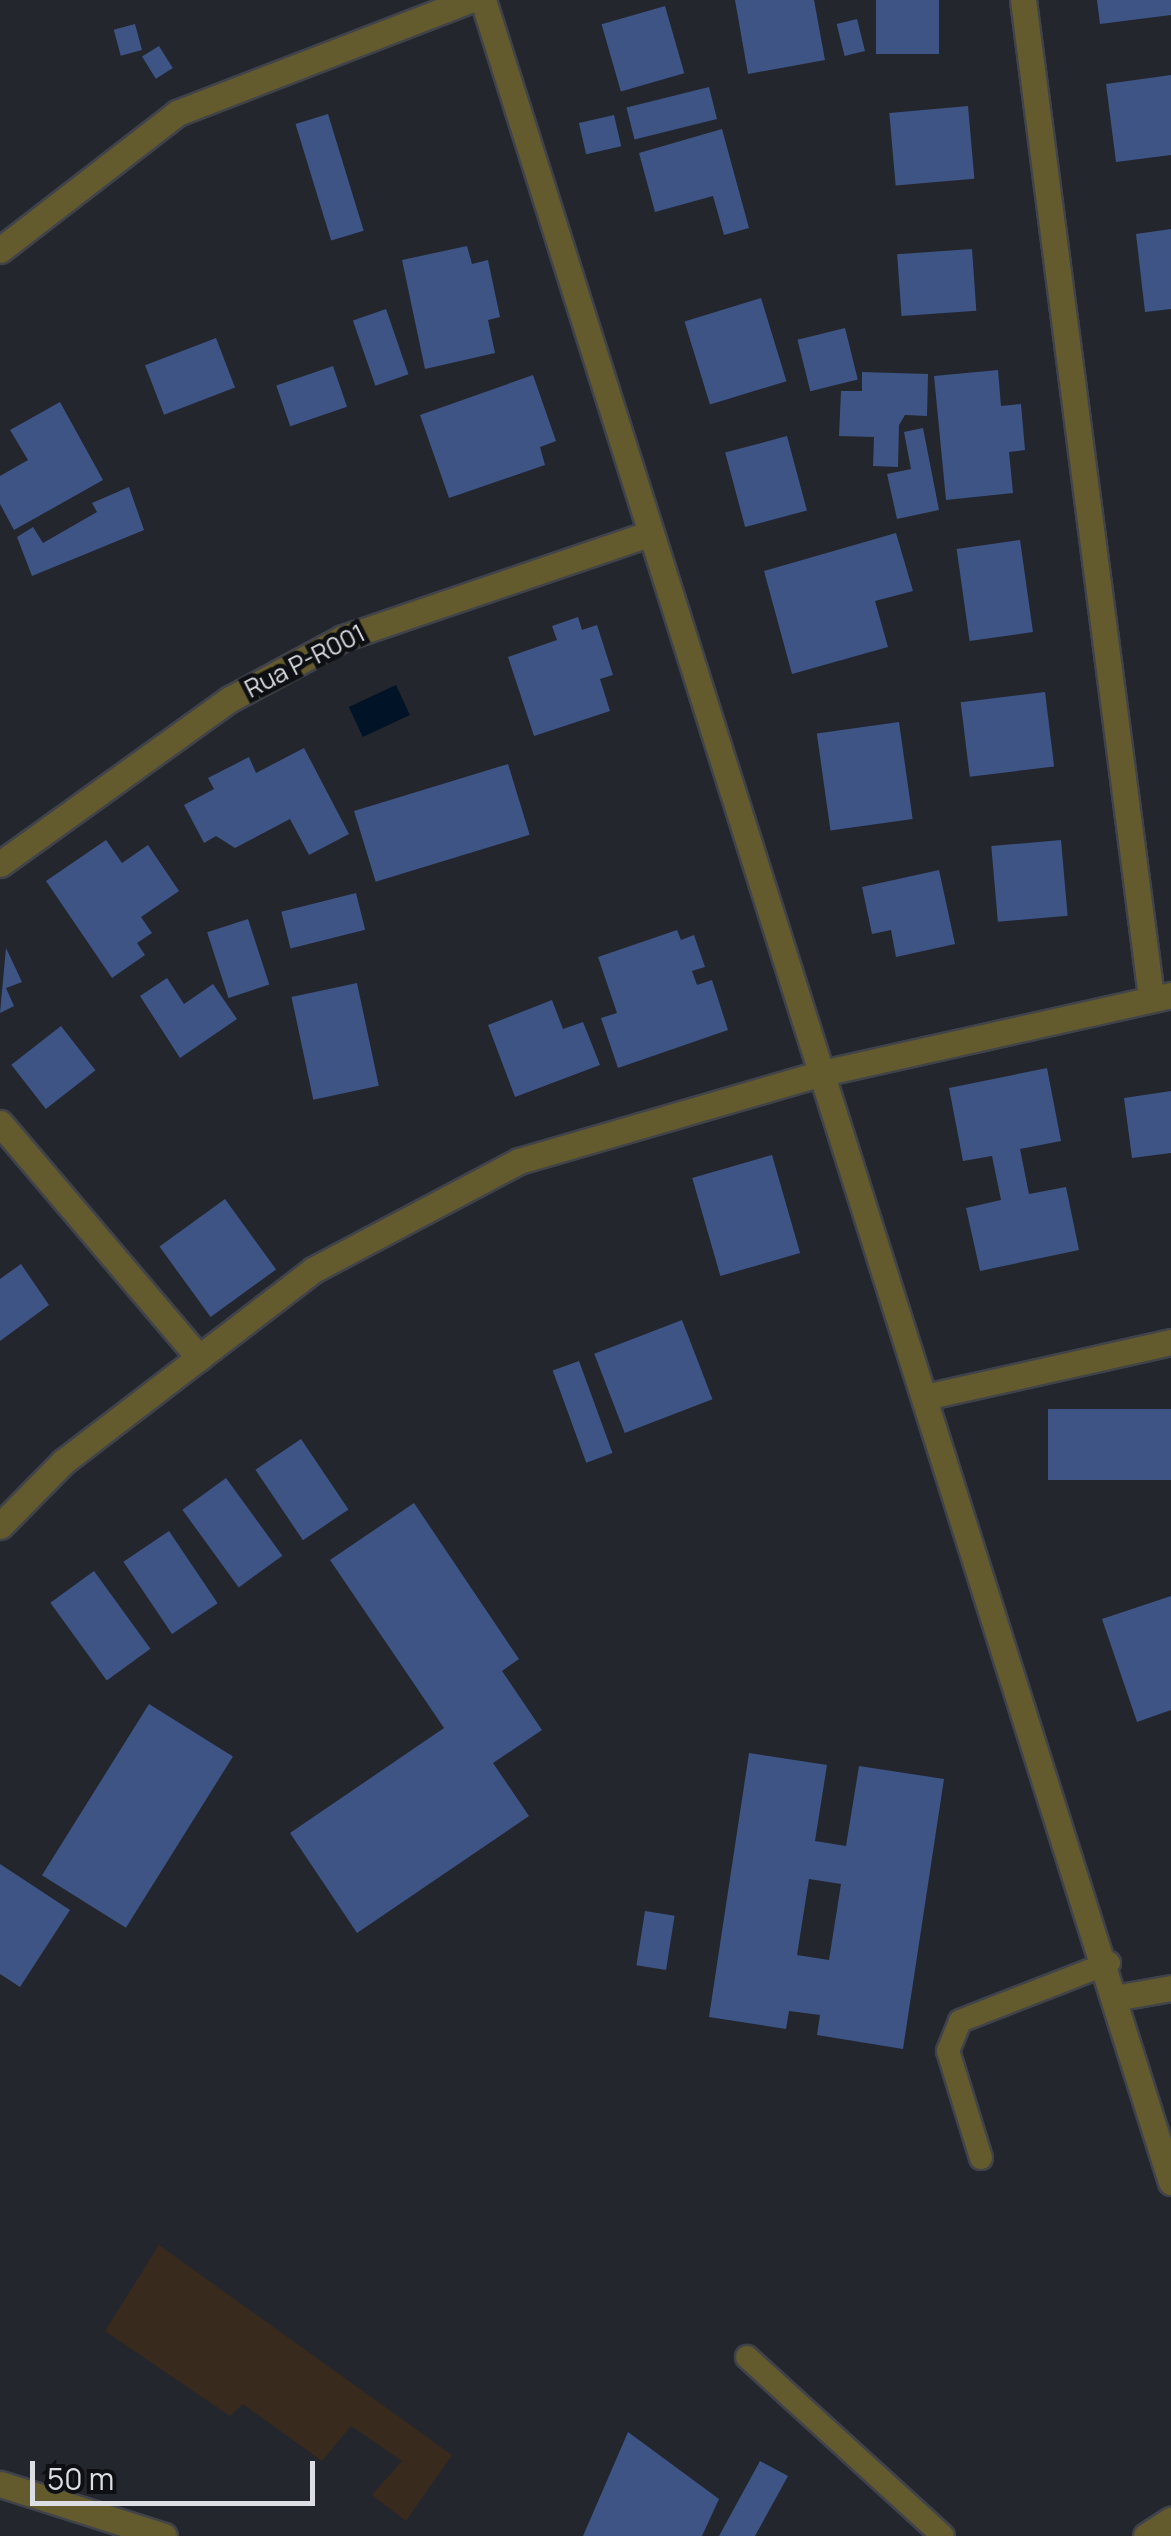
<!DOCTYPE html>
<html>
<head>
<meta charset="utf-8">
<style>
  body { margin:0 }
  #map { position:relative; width:1171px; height:2536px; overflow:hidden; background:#23262d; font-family:Manrope,sans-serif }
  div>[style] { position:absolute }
  .industrial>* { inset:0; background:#382a1d }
  .water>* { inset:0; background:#001327; transform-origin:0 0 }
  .building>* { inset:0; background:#3d5485; transform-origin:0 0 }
  .roads { filter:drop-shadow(2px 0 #41434a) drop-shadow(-2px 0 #41434a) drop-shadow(0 2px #41434a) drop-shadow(0 -2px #41434a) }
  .service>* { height:22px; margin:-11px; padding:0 11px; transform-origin:11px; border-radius:11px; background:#635b2d }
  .minor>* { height:25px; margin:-12.5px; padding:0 12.5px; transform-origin:12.5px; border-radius:12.5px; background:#635b2d }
  .tertiary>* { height:25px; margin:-12.5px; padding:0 12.5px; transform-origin:12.5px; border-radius:12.5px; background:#635b2d }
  span { translate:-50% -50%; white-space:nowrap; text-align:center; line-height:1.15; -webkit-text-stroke:9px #0d0f12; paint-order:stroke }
  .street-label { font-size:25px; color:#dcdee3 }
  .scale { position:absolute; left:30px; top:2461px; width:285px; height:45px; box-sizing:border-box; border:5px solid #dcdee3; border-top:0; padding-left:12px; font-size:30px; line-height:35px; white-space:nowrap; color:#dcdee3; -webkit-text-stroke:8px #0d0f12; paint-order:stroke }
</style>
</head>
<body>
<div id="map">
  <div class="industrial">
    <i style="clip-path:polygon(159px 2245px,452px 2455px,406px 2521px,372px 2495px,402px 2461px,351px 2426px,322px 2461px,243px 2404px,230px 2416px,105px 2331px)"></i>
  </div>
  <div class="water">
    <i style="left:396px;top:685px;width:33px;height:52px;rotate:65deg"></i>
  </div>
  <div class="building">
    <i style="clip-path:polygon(735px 0,814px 0,825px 60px,748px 74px)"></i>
    <i style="left:876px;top:0;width:63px;height:54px"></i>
    <i style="clip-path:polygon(1097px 0,1171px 0,1171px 15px,1100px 24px)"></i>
    <i style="left:665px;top:6px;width:70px;height:66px;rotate:74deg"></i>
    <i style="left:857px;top:19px;width:33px;height:21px;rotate:76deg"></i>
    <i style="left:135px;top:24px;width:27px;height:22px;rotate:75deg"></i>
    <i style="left:159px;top:46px;width:26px;height:20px;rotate:58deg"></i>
    <i style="clip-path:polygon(1171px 75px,1171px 155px,1116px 162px,1106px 84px)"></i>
    <i style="left:709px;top:87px;width:33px;height:85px;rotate:76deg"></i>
    <i style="left:968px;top:106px;width:73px;height:79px;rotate:85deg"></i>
    <i style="left:328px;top:114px;width:122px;height:34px;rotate:73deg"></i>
    <i style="left:614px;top:115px;width:32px;height:36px;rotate:77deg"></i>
    <i style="clip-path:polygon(722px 129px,749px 228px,724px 235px,713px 196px,655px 212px,639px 153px)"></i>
    <i style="clip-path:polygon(1171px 229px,1171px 309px,1145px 312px,1136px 234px)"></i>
    <i style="clip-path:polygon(467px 246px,472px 264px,488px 260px,500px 317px,488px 320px,495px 353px,425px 369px,402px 260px)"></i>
    <i style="left:972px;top:249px;width:62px;height:75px;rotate:86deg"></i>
    <i style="left:761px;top:298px;width:87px;height:80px;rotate:73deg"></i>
    <i style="left:386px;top:309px;width:69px;height:35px;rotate:71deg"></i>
    <i style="left:845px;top:328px;width:53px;height:49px;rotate:76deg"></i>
    <i style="left:216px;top:338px;width:53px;height:76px;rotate:69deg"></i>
    <i style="left:333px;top:366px;width:43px;height:60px;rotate:71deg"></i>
    <i style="clip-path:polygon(998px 370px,1001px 406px,1021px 404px,1025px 450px,1009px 452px,1013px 493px,946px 500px,934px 376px)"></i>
    <i style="clip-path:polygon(862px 372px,928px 374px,927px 416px,905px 415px,899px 425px,898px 467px,873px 466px,874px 437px,839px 436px,841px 391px,862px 391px)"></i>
    <i style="clip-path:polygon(533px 375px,556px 441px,540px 447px,545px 465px,449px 498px,420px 415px)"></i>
    <i style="clip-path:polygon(60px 402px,103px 480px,14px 530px,0 504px,0 476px,28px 460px,10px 430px)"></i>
    <i style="clip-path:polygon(923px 428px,939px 510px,897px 519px,887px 474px,911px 469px,904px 432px)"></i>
    <i style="left:787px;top:436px;width:77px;height:64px;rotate:75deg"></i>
    <i style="clip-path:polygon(129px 487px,144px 530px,32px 576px,17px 537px,33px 527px,43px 543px,97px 512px,92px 503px)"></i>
    <i style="clip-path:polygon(896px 533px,913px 591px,875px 601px,888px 647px,792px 674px,764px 571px)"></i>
    <i style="left:1020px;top:540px;width:93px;height:64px;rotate:82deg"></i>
    <i style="clip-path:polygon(578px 617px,582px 630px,597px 625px,613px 675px,600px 679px,610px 711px,534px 736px,508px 657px,557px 640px,552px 626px)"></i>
    <i style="left:1045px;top:692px;width:75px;height:85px;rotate:83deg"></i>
    <i style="left:899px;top:722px;width:98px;height:83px;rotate:82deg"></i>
    <i style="clip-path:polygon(304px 748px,349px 834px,309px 855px,290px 819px,235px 848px,216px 836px,204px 843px,184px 805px,214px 789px,208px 778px,249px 757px,256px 773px)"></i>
    <i style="left:508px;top:764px;width:74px;height:161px;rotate:73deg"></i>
    <i style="clip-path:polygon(106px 840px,122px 863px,148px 845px,179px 891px,141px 917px,152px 933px,137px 943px,145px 955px,112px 978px,46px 881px)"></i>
    <i style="left:1061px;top:840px;width:76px;height:70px;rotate:85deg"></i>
    <i style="clip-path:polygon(939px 870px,955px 944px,896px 957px,891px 930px,872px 934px,862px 887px)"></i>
    <i style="left:356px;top:893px;width:38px;height:77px;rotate:76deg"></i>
    <i style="left:248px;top:919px;width:69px;height:43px;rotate:72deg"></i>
    <i style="clip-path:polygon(677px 930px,681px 940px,694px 935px,705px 967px,692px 971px,697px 985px,712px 980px,728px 1030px,618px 1068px,601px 1018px,617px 1013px,598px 957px)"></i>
    <i style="clip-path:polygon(6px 948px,22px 982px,6px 988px,14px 1006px,0 1013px)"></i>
    <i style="clip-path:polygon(167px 978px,184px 1004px,213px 984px,237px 1019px,180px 1058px,140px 996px)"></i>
    <i style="left:357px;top:983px;width:105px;height:67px;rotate:78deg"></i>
    <i style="clip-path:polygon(552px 1000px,563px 1029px,583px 1022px,600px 1065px,515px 1097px,488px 1025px)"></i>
    <i style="left:61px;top:1026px;width:56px;height:63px;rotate:52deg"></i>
    <i style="clip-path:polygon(1047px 1068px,1061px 1141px,1020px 1149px,1029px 1194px,1066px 1187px,1079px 1250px,980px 1271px,966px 1208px,1001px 1200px,992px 1156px,963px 1161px,949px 1088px)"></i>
    <i style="clip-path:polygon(1171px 1091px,1171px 1153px,1132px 1158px,1124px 1098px)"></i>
    <i style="left:772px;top:1155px;width:102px;height:83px;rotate:74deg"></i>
    <i style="left:225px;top:1199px;width:87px;height:81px;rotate:54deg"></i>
    <i style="clip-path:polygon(21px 1264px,49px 1305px,0 1341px,0 1279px)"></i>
    <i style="left:682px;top:1320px;width:85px;height:94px;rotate:69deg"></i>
    <i style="left:579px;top:1361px;width:98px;height:28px;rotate:70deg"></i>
    <i style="left:1171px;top:1409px;width:71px;height:123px;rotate:90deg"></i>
    <i style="left:301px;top:1439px;width:85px;height:55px;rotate:56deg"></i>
    <i style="left:226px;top:1478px;width:96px;height:54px;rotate:54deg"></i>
    <i style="clip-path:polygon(414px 1503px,519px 1659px,502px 1671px,542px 1730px,493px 1763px,529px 1816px,357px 1933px,290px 1833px,444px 1728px,330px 1560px)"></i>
    <i style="left:169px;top:1531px;width:87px;height:55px;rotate:56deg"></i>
    <i style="left:94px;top:1571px;width:96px;height:54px;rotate:54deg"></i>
    <i style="clip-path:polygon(1171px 1596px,1171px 1710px,1137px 1722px,1102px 1619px)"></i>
    <i style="left:149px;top:1704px;width:99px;height:202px;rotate:32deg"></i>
    <i style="clip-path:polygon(evenodd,749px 1753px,827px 1765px,815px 1841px,846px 1846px,859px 1766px,944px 1779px,903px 2049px,817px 2035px,820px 2015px,789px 2011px,786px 2029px,709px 2017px,749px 1753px,809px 1879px,841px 1884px,829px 1960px,797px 1955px,809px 1879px)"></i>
    <i style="clip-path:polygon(0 1864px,70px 1910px,20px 1987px,0 1974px)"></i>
    <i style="left:645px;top:1911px;width:30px;height:55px;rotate:9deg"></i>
    <i style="clip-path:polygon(628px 2432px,719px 2499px,702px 2536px,583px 2536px)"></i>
    <i style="clip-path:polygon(760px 2461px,788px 2476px,755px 2536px,719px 2536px)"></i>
  </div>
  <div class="roads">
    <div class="service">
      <i style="left:981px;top:2158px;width:112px;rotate:-107.1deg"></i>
      <i style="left:948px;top:2051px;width:32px;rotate:-68deg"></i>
      <i style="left:960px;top:2021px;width:160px;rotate:-21.3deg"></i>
      <i style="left:747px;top:2357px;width:265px;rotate:42.4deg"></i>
    </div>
    <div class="minor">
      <i style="left:483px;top:0;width:2288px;rotate:72.5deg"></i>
      <i style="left:1023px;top:0;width:1004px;rotate:82.68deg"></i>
      <i style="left:0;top:250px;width:224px;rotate:-37.7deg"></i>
      <i style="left:177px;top:113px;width:314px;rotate:-21.1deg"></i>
      <i style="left:0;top:864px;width:283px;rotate:-35.7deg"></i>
      <i style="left:230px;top:699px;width:128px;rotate:-28.4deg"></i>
      <i style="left:343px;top:638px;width:323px;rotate:-18.8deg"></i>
      <i style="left:0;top:1123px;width:308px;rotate:49.7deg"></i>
      <i style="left:925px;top:1397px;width:252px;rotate:-12.6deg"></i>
      <i style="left:0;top:1526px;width:90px;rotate:-45.5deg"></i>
      <i style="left:63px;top:1462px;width:315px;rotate:-37.5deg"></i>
      <i style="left:313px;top:1270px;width:233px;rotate:-27.9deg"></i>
      <i style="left:519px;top:1161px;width:311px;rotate:-16.2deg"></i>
      <i style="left:818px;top:1074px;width:362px;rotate:-12.6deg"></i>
      <i style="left:1120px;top:1997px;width:52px;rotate:-10deg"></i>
      <i style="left:1146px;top:2536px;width:30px;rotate:-33deg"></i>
    </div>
    <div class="tertiary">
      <i style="left:0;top:2484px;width:172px;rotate:17.6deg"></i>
    </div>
  </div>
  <div class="street-label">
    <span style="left:305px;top:661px;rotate:-27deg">Rua P-R001</span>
  </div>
  <div class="scale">50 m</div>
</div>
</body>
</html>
